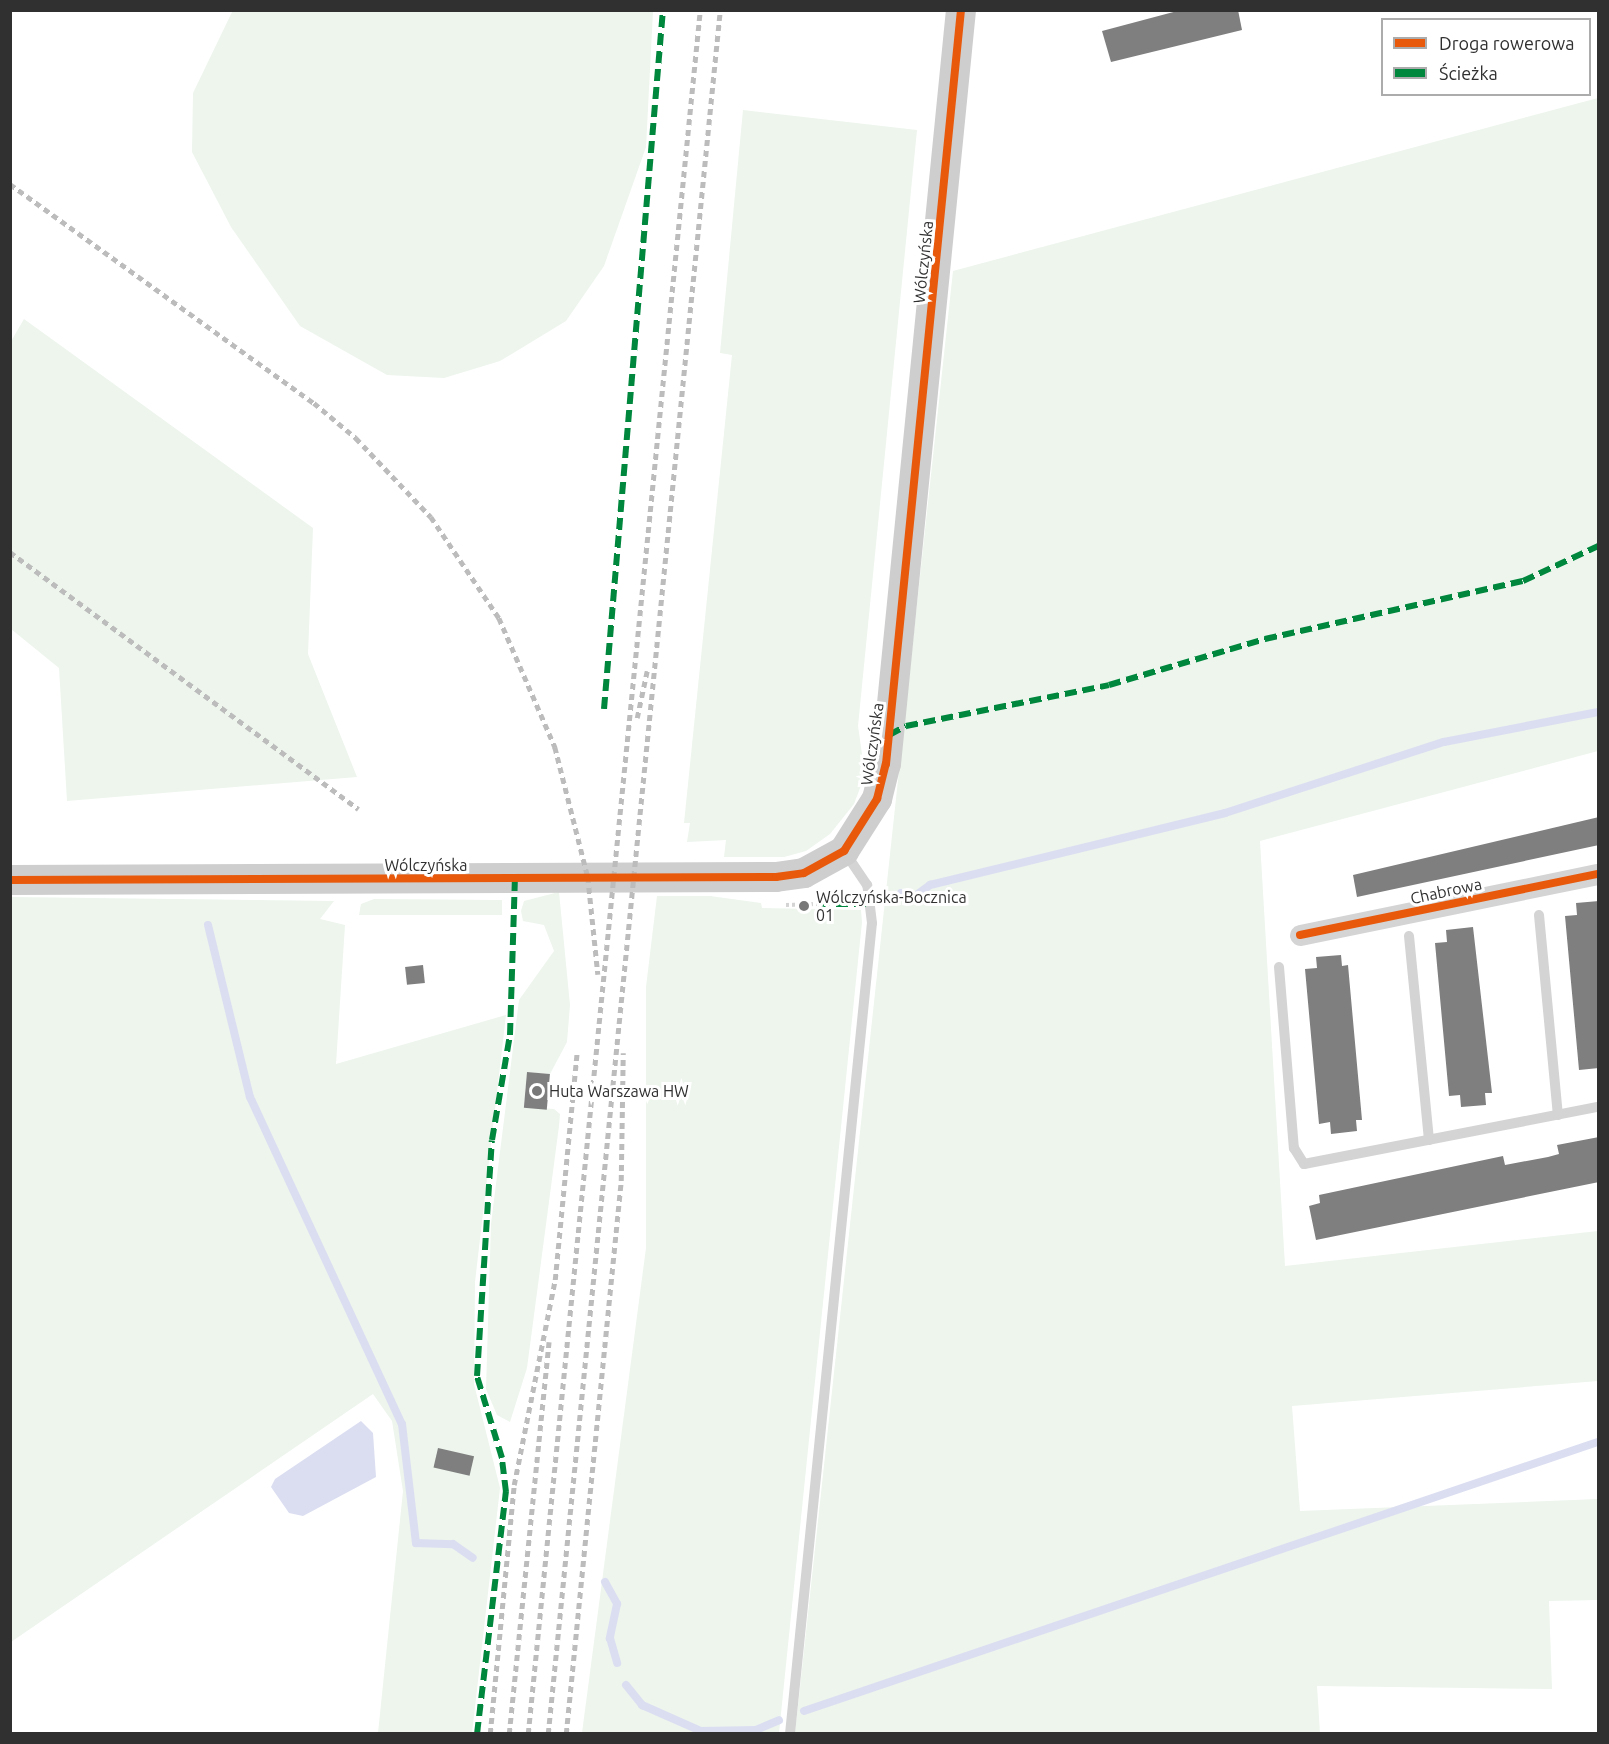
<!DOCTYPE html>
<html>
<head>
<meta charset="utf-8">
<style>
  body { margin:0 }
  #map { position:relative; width:1609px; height:1744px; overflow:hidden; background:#fff; font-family:Ubuntu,sans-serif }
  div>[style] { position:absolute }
  .green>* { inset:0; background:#edf5ed }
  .water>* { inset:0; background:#dbdef1 }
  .stream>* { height:8px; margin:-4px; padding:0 4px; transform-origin:4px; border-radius:4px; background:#dbdef1 }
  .building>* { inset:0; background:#7f7f7f; transform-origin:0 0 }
  .path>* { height:4px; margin-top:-2px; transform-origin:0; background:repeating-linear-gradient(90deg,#d4d4d4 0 3px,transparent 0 6px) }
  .lane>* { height:10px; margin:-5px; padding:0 5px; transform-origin:5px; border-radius:5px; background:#d4d4d4 }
  .street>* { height:21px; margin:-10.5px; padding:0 10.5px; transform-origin:10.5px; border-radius:10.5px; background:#d4d4d4 }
  .secondary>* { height:30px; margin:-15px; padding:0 15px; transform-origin:15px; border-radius:15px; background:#cecece }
  .rail>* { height:4.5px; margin-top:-2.25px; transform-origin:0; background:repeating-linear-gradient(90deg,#bcbcbc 0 6px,transparent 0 10.5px) }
  .quiet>* { height:6px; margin-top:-3px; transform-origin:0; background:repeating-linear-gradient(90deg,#00873e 0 12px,transparent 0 18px) }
  .cycleway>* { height:8px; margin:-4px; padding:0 4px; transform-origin:4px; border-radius:4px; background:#e8590c }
  .dots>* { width:16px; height:16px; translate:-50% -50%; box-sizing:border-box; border:3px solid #fff; border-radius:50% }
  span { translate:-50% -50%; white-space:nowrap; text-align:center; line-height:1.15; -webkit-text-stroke:6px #fff; paint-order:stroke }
  .street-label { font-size:16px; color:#303030 }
  .poi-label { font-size:16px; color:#303030 }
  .left { translate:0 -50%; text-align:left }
  .frame { position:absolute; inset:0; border:12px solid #303030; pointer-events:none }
  .legend { position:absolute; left:1381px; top:18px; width:210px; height:78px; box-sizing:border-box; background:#fff; border:2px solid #acacac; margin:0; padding:8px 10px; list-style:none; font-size:18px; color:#303030 }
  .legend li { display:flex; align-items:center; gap:12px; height:30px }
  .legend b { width:30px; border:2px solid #acacac }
</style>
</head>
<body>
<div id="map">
  <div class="green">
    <i style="clip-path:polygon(233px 10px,653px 11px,646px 147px,604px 266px,566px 321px,500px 361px,444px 378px,387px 375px,300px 326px,231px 227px,192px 152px,193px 93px)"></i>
    <i style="clip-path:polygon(1598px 98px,1598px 751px,1260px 841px,1285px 1266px,1598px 1231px,1598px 1381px,1292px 1406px,1300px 1511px,1598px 1499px,1598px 1600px,1549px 1601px,1552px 1689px,1317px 1686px,1320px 1733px,795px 1734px,953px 271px)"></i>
    <i style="clip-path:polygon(743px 110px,917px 130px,858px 726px,865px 775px,854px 804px,830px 834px,806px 851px,784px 857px,724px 857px,726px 840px,687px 842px,690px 823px,684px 823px,732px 355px,720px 353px)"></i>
    <i style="clip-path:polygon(24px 319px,313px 528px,308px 654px,357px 777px,67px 801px,59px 668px,11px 629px,10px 343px)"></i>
    <i style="clip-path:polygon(559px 892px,570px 1005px,567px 1042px,550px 1074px,527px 1072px,524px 1107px,554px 1109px,560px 1114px,559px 1126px,527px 1368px,510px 1422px,497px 1415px,486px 1389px,491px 1224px,519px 1000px,554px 951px,544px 925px,523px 921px,521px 911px,524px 901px)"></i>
    <i style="clip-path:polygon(657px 896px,710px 896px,761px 903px,762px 908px,861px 910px,862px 922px,779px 1733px,582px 1733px,646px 1248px,646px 987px)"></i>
    <i style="clip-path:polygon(11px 897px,334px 901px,320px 919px,345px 925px,336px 1064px,506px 1015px,475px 1282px,474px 1384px,500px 1488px,472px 1733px,378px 1733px,403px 1491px,392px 1421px,373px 1394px,11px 1642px)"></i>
    <i style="clip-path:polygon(374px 899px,502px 900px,502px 915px,359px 915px,361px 904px)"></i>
  </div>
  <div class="water">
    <i style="clip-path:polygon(361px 1421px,373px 1433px,376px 1477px,303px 1516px,289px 1513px,271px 1487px,275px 1479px)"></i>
  </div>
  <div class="stream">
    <i style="left:901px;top:893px;width:14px;rotate:12deg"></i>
    <i style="left:915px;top:896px;width:19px;rotate:-36deg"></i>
    <i style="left:930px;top:885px;width:304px;rotate:-13.7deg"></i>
    <i style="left:1225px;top:813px;width:230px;rotate:-18deg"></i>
    <i style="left:1444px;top:742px;width:157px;rotate:-11deg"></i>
    <i style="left:208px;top:925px;width:177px;rotate:76.3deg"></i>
    <i style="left:250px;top:1097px;width:361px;rotate:65.1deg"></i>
    <i style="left:402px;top:1424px;width:120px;rotate:83.3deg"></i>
    <i style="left:416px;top:1543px;width:37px;rotate:2deg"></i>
    <i style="left:453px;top:1544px;width:24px;rotate:35deg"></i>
    <i style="left:605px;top:1582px;width:25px;rotate:61deg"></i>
    <i style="left:617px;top:1604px;width:35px;rotate:102deg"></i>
    <i style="left:610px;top:1638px;width:26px;rotate:74deg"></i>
    <i style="left:626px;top:1685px;width:26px;rotate:51deg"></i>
    <i style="left:642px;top:1705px;width:64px;rotate:23.8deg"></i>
    <i style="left:701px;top:1731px;width:55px;rotate:-1deg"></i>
    <i style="left:756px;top:1730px;width:25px;rotate:-23deg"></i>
    <i style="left:804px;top:1711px;width:838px;rotate:-18.72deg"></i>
  </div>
  <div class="building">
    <i style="clip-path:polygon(1181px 10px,1238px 10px,1242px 30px,1111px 62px,1102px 31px)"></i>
    <i style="clip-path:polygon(1599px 817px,1599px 845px,1357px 897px,1353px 875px)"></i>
    <i style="clip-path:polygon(1599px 901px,1599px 1068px,1579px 1070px,1565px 916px,1577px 915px,1576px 903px)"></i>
    <i style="clip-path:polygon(1473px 927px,1492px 1093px,1485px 1093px,1486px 1105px,1461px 1107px,1460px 1095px,1449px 1096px,1435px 943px,1447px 942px,1446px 930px)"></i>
    <i style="clip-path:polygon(1341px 955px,1342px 966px,1348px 965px,1362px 1120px,1356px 1120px,1357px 1131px,1331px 1134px,1330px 1122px,1319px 1124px,1305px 969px,1317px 968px,1316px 957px)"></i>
    <i style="left:423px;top:965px;width:18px;height:18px;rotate:84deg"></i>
    <i style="left:527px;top:1072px;width:23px;height:36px;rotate:5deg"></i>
    <i style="clip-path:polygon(1599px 1137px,1599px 1182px,1316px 1240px,1309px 1206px,1320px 1203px,1319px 1195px,1503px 1156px,1505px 1165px,1548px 1157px,1559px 1154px,1557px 1145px)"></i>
    <i style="left:438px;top:1448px;width:37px;height:20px;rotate:13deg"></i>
  </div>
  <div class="path">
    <i style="left:786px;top:905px;width:32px;rotate:-2deg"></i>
  </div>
  <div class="lane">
    <i style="left:1539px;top:915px;width:201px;rotate:84.6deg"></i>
    <i style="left:1409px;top:936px;width:205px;rotate:84.4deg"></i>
    <i style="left:1279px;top:967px;width:182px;rotate:85.3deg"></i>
    <i style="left:1294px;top:1148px;width:19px;rotate:58deg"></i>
    <i style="left:1304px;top:1164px;width:299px;rotate:-11deg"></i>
    <i style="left:790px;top:1734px;width:815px;rotate:-84.23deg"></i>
    <i style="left:872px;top:923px;width:38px;rotate:-97deg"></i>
    <i style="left:867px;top:885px;width:41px;rotate:-124.1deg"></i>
  </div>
  <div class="street">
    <i style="left:1300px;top:935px;width:304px;rotate:-11.6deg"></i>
  </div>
  <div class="secondary">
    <i style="left:10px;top:880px;width:766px;rotate:-0.22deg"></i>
    <i style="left:776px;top:877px;width:28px;rotate:-8deg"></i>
    <i style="left:804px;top:873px;width:46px;rotate:-28.8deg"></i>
    <i style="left:844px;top:851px;width:62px;rotate:-57.6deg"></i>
    <i style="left:877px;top:799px;width:36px;rotate:-76deg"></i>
    <i style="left:886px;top:764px;width:758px;rotate:-84.32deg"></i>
  </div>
  <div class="rail">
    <i style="left:10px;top:184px;width:375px;rotate:35.8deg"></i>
    <i style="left:314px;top:403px;width:55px;rotate:39.8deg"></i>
    <i style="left:356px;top:438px;width:109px;rotate:46.5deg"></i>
    <i style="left:431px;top:517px;width:122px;rotate:56deg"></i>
    <i style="left:499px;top:618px;width:141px;rotate:66.5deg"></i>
    <i style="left:555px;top:747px;width:134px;rotate:75.8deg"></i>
    <i style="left:588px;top:877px;width:98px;rotate:84.1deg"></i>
    <i style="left:10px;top:552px;width:433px;rotate:36.4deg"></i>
    <i style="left:637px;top:718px;width:48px;rotate:-78deg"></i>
    <i style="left:490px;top:1734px;width:250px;rotate:-84.5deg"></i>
    <i style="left:514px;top:1485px;width:209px;rotate:-78.7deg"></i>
    <i style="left:555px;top:1280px;width:228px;rotate:-84.5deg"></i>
    <i style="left:509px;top:1734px;width:394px;rotate:-84.2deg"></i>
    <i style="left:528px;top:1734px;width:1733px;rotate:-84.3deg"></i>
    <i style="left:548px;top:1734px;width:1733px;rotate:-84.3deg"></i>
    <i style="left:566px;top:1734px;width:556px;rotate:-84.32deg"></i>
    <i style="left:621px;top:1181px;width:128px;rotate:-89.1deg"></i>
  </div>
  <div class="quiet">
    <i style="left:604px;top:709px;width:701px;rotate:-85.18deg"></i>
    <i style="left:889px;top:735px;width:19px;rotate:-28deg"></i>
    <i style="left:906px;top:726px;width:207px;rotate:-11.4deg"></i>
    <i style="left:1109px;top:685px;width:163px;rotate:-16.4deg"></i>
    <i style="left:1265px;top:639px;width:264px;rotate:-12.7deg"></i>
    <i style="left:1523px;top:581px;width:83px;rotate:-25deg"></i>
    <i style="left:818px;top:904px;width:53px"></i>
    <i style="left:477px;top:1734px;width:244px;rotate:-83.2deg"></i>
    <i style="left:506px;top:1492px;width:34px;rotate:-97deg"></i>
    <i style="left:502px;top:1458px;width:86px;rotate:-107deg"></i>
    <i style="left:477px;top:1376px;width:236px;rotate:-86.4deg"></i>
    <i style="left:492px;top:1140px;width:107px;rotate:-80.3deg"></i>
    <i style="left:510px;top:1035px;width:156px;rotate:-88.2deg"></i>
  </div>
  <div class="cycleway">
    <i style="left:10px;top:880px;width:766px;rotate:-0.22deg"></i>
    <i style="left:776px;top:877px;width:28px;rotate:-8deg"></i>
    <i style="left:804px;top:873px;width:46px;rotate:-28.8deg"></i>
    <i style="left:844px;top:851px;width:62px;rotate:-57.6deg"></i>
    <i style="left:877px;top:799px;width:36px;rotate:-76deg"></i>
    <i style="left:886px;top:764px;width:758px;rotate:-84.32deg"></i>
    <i style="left:1300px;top:935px;width:304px;rotate:-11.6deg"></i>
  </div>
  <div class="dots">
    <i style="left:804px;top:906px;background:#787878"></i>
    <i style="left:537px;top:1091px;background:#787878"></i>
  </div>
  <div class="street-label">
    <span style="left:923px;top:262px;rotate:-84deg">Wólczyńska</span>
    <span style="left:872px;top:744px;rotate:-82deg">Wólczyńska</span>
    <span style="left:426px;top:865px">Wólczyńska</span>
    <span style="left:1446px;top:891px;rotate:-12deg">Chabrowa</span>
  </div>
  <div class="poi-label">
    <span class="left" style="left:816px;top:906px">Wólczyńska-Bocznica<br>01</span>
    <span class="left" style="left:549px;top:1091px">Huta Warszawa HW</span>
  </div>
  <div class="frame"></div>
  <ul class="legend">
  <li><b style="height:8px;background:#e8590c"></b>Droga rowerowa</li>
  <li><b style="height:8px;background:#00873e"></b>Ścieżka</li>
  </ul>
</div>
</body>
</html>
